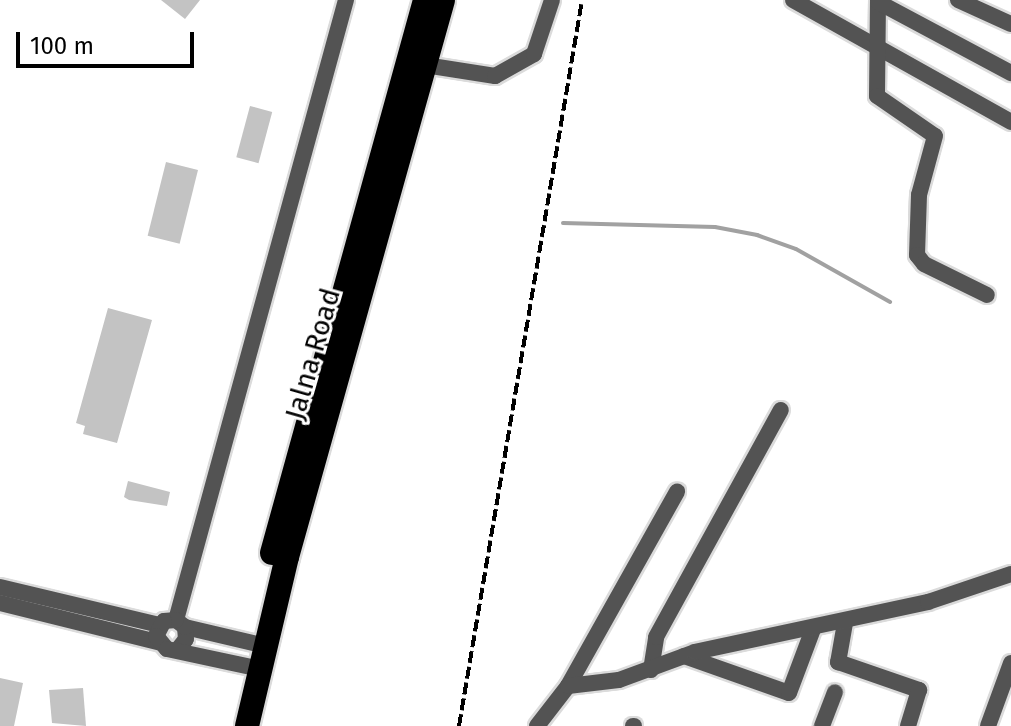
<!DOCTYPE html>
<html>
<head>
<meta charset="utf-8">
<style>
  body { margin:0 }
  #map { position:relative; width:1011px; height:726px; overflow:hidden; background:#fff; font-family:"Fira Sans",sans-serif }
  div>[style] { position:absolute }
  .stream>* { height:4px; margin:-2px; padding:0 2px; transform-origin:2px; border-radius:2px; background:#a1a1a1 }
  .building>* { inset:0; background:#c3c3c3; transform-origin:0 0 }
  .roads { filter:drop-shadow(2px 0 #dbdbdb) drop-shadow(-2px 0 #dbdbdb) drop-shadow(0 2px #dbdbdb) drop-shadow(0 -2px #dbdbdb) }
  .minor>* { height:16px; margin:-8px; padding:0 8px; transform-origin:8px; border-radius:8px; background:#535353 }
  .highway>* { height:24px; margin:-12px; padding:0 12px; transform-origin:12px; border-radius:12px; background:#000 }
  .rail>* { height:4px; margin-top:-2px; transform-origin:0; background:repeating-linear-gradient(90deg,#000 0 12px,transparent 0 16px) }
  span { translate:-50% -50%; white-space:nowrap; text-align:center; line-height:1.15; -webkit-text-stroke:6px #fff; paint-order:stroke }
  .street-label { font-size:28px; color:#000 }
  .scale { position:absolute; left:16px; top:32px; width:178px; height:36px; box-sizing:border-box; border:4px solid #000; border-top:0; padding-left:10px; font-size:24px; line-height:28px; white-space:nowrap; color:#000; -webkit-text-stroke:6px #fff; paint-order:stroke }
</style>
</head>
<body>
<div id="map">
  <div class="stream">
    <i style="left:563px;top:223px;width:152px;rotate:1.5deg"></i>
    <i style="left:715px;top:227px;width:43px;rotate:10.8deg"></i>
    <i style="left:757px;top:235px;width:41px;rotate:19.7deg"></i>
    <i style="left:796px;top:249px;width:108px;rotate:29.4deg"></i>
  </div>
  <div class="building">
    <i style="clip-path:polygon(161px 0,200px 0,185px 19px)"></i>
    <i style="left:250px;top:106px;width:23px;height:53px;rotate:15deg"></i>
    <i style="left:166px;top:162px;width:33px;height:76px;rotate:14deg"></i>
    <i style="clip-path:polygon(108px 308px,152px 320px,117px 443px,83px 434px,85px 426px,76px 423px)"></i>
    <i style="clip-path:polygon(128px 481px,170px 492px,167px 506px,129px 500px,124px 497px)"></i>
    <i style="clip-path:polygon(0 678px,23px 683px,14px 726px,0 726px)"></i>
    <i style="clip-path:polygon(83px 688px,86px 726px,52px 723px,49px 690px)"></i>
  </div>
  <div class="roads">
    <div class="minor">
      <i style="left:793px;top:0;width:250px;rotate:29.2deg"></i>
      <i style="left:878px;top:0;width:96px;rotate:90.6deg"></i>
      <i style="left:877px;top:96px;width:70px;rotate:34.6deg"></i>
      <i style="left:935px;top:136px;width:61px;rotate:105.2deg"></i>
      <i style="left:919px;top:195px;width:60px;rotate:91.9deg"></i>
      <i style="left:917px;top:255px;width:11px;rotate:52deg"></i>
      <i style="left:924px;top:264px;width:70px;rotate:26.2deg"></i>
      <i style="left:958px;top:0;width:58px;rotate:24.4deg"></i>
      <i style="left:878px;top:2px;width:151px;rotate:28.1deg"></i>
      <i style="left:425px;top:65px;width:71px;rotate:8.9deg"></i>
      <i style="left:495px;top:76px;width:45px;rotate:-29.4deg"></i>
      <i style="left:534px;top:54px;width:57px;rotate:-71.6deg"></i>
      <i style="left:0;top:587px;width:164px;rotate:13.4deg"></i>
      <i style="left:0;top:603px;width:163px;rotate:13.9deg"></i>
      <i style="left:176px;top:620px;width:643px;rotate:-74.67deg"></i>
      <i style="left:845px;top:623px;width:40px;rotate:100deg"></i>
      <i style="left:838px;top:662px;width:86px;rotate:19.1deg"></i>
      <i style="left:919px;top:690px;width:38px;rotate:107deg"></i>
      <i style="left:185px;top:627px;width:83px;rotate:13.2deg"></i>
      <i style="left:179px;top:648px;width:11px;rotate:-52deg"></i>
      <i style="left:186px;top:639px;width:12px;rotate:-95deg"></i>
      <i style="left:185px;top:627px;width:11px;rotate:-142deg"></i>
      <i style="left:176px;top:620px;width:12px;rotate:175deg"></i>
      <i style="left:164px;top:621px;width:17px;rotate:118deg"></i>
      <i style="left:156px;top:636px;width:17px;rotate:50deg"></i>
      <i style="left:167px;top:649px;width:95px;rotate:12.1deg"></i>
      <i style="left:684px;top:656px;width:111px;rotate:19.4deg"></i>
      <i style="left:789px;top:693px;width:68px;rotate:-69.4deg"></i>
      <i style="left:651px;top:670px;width:33px;rotate:-81deg"></i>
      <i style="left:656px;top:637px;width:259px;rotate:-61.2deg"></i>
      <i style="left:568px;top:686px;width:223px;rotate:-60.7deg"></i>
      <i style="left:537px;top:726px;width:51px;rotate:-52.2deg"></i>
      <i style="left:568px;top:686px;width:51px;rotate:-6.7deg"></i>
      <i style="left:619px;top:680px;width:81px;rotate:-20.2deg"></i>
      <i style="left:695px;top:652px;width:238px;rotate:-12.1deg"></i>
      <i style="left:928px;top:602px;width:88px;rotate:-18.6deg"></i>
      <i style="left:633px;top:726px;width:1px"></i>
      <i style="left:822px;top:726px;width:36px;rotate:-69deg"></i>
      <i style="left:988px;top:726px;width:67px;rotate:-69.9deg"></i>
    </div>
    <div class="highway">
      <i style="left:272px;top:553px;width:574px;rotate:-74.53deg"></i>
      <i style="left:247px;top:726px;width:174px;rotate:-76.7deg"></i>
      <i style="left:287px;top:557px;width:578px;rotate:-74.35deg"></i>
    </div>
  </div>
  <div class="rail">
    <i style="left:459px;top:726px;width:736px;rotate:-80.38deg"></i>
  </div>
  <div class="street-label">
    <span style="left:313px;top:354px;rotate:-74deg">Jalna Road</span>
  </div>
  <div class="scale">100 m</div>
</div>
</body>
</html>
